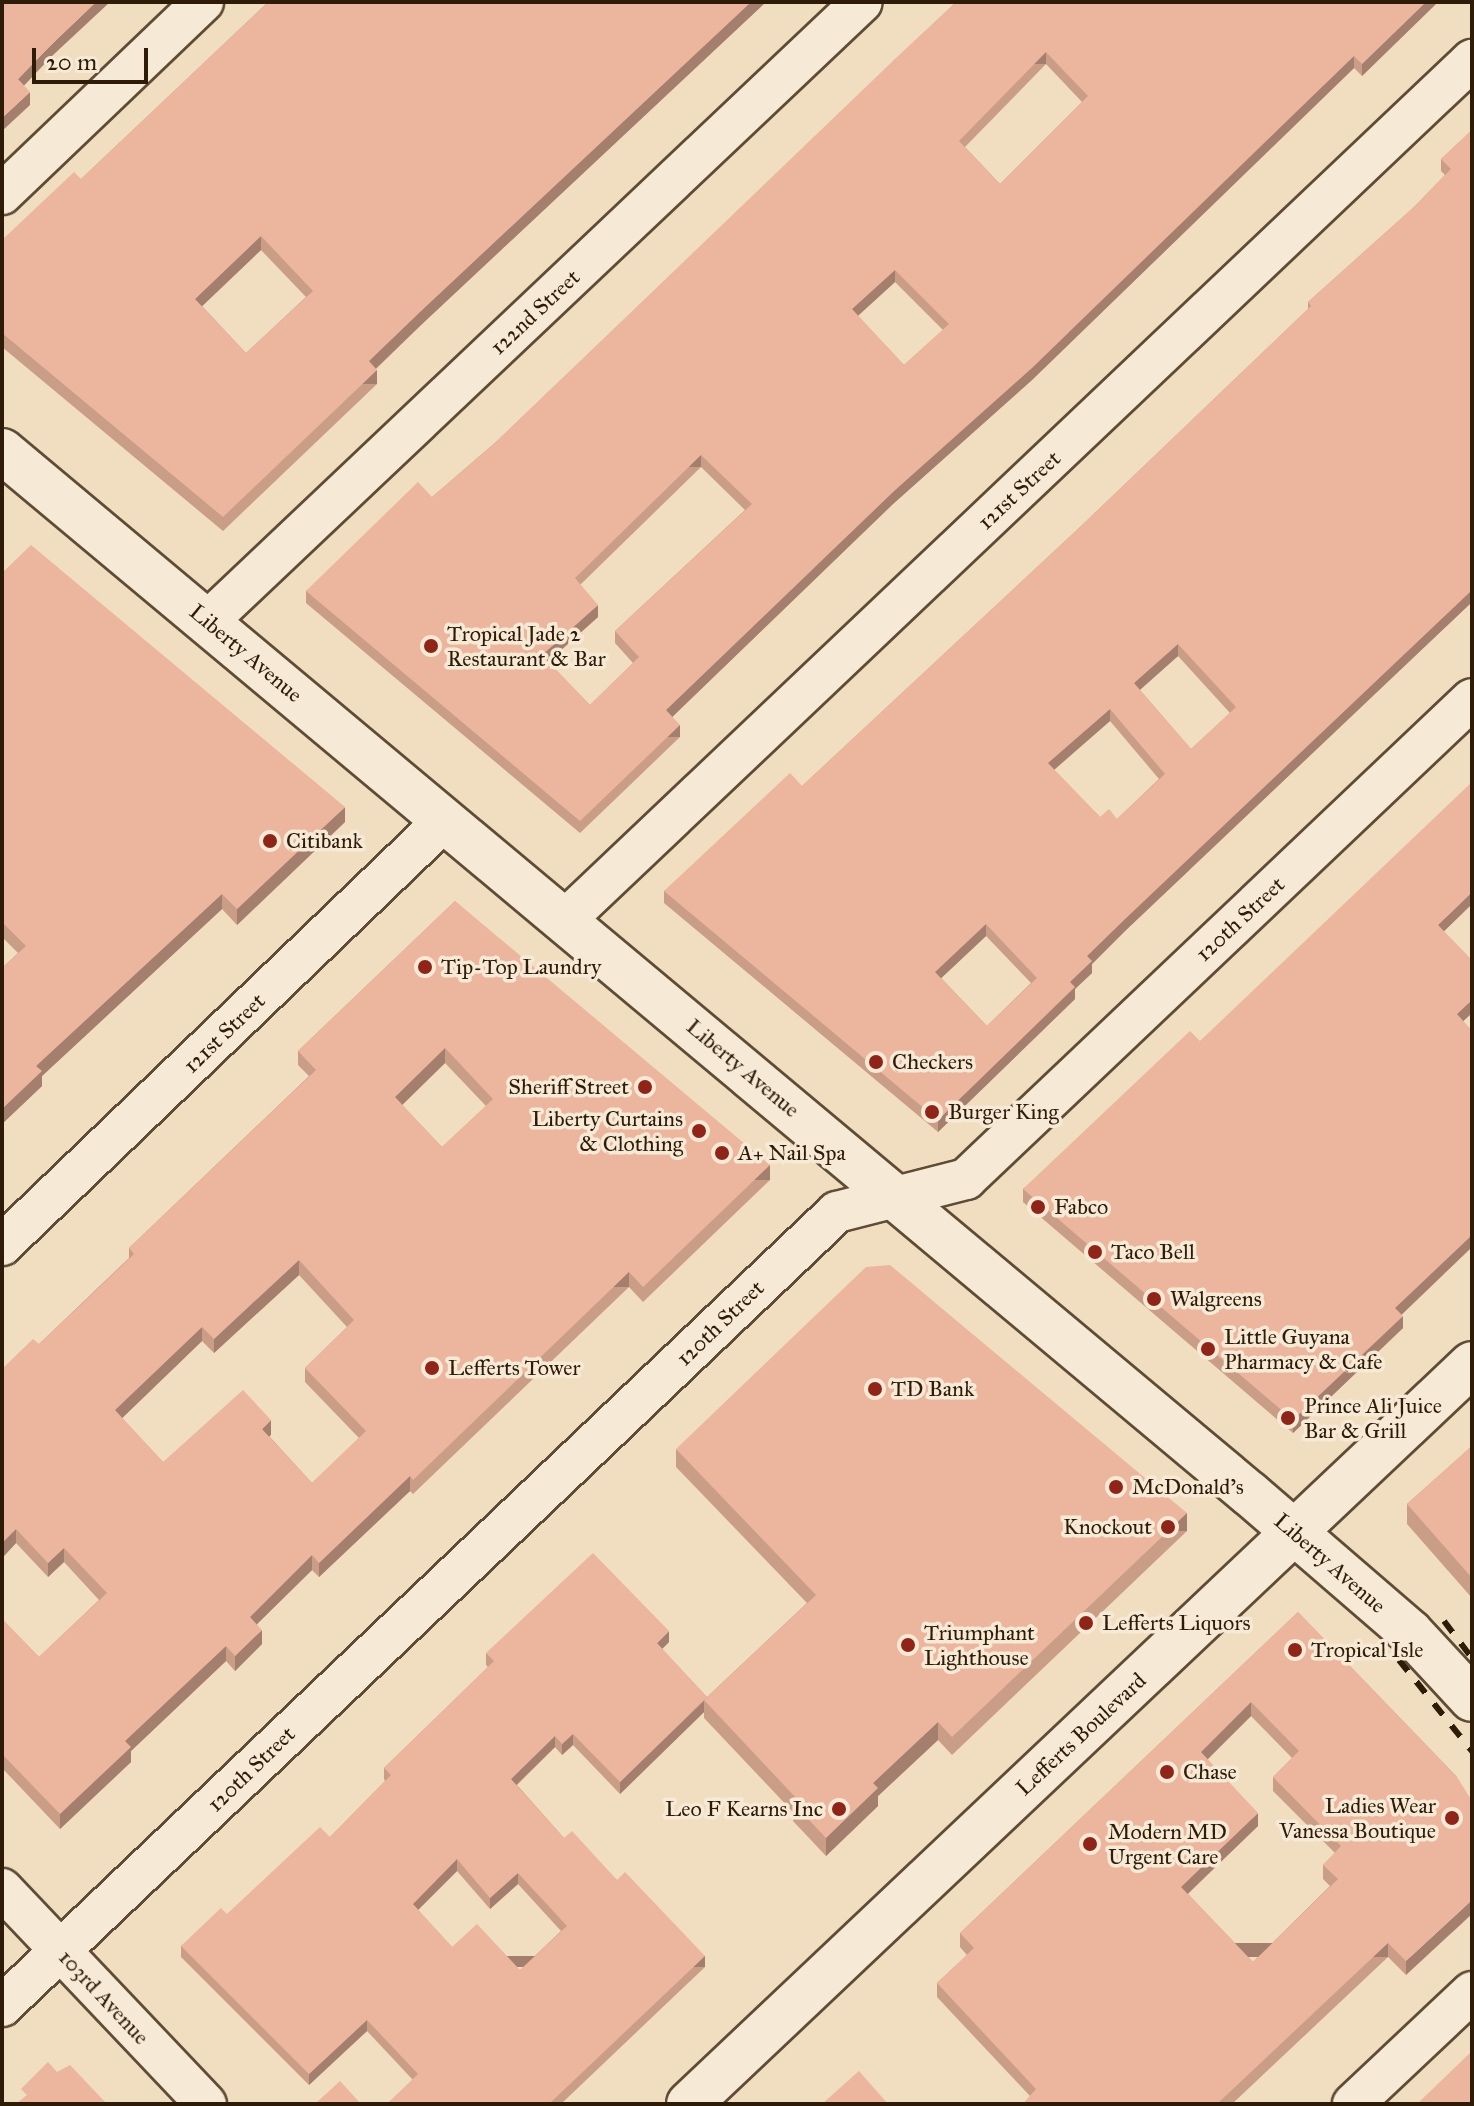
<!DOCTYPE html>
<html>
<head>
<meta charset="utf-8">
<style>
  body { margin:0 }
  #map { position:relative; width:1474px; height:2106px; overflow:hidden; background:#f1ddbf; font-family:"IM FELL Great Primer",serif }
  div>[style] { position:absolute }
  .roads { filter:drop-shadow(2px 0 #5f4c36) drop-shadow(-2px 0 #5f4c36) drop-shadow(0 2px #5f4c36) drop-shadow(0 -2px #5f4c36) }
  .minor>* { height:40px; margin:-20px; padding:0 20px; transform-origin:20px; border-radius:20px; background:#f6e9d5 }
  .tertiary>* { height:44px; margin:-22px; padding:0 22px; transform-origin:22px; border-radius:22px; background:#f6e9d5 }
  .rail>* { height:6px; margin-top:-3px; transform-origin:0; background:repeating-linear-gradient(90deg,#2e1c08 0 14px,transparent 0 28px) }
  .wall>* { inset:0; background:#ca9d87 }
  .shaded-wall>* { inset:0; background:#a47f6e; transform-origin:0 0 }
  .building>* { inset:0; background:#ebb69d }
  .dots>* { width:22px; height:22px; translate:-50% -50%; box-sizing:border-box; border:4px solid #f6e9d5; border-radius:50% }
  span { translate:-50% -50%; white-space:nowrap; text-align:center; line-height:1.15; -webkit-text-stroke:7px #f6e9d5; paint-order:stroke }
  .street-label { font-size:22px; color:#2e1c08 }
  .poi-label { font-size:22px; color:#2e1c08 }
  .left { translate:0 -50%; text-align:left }
  .right { translate:-100% -50%; text-align:right }
  .frame { position:absolute; inset:0; border:4px solid #2e1c08; pointer-events:none }
  .scale { position:absolute; left:32px; top:48px; width:116px; height:36px; box-sizing:border-box; border:4px solid #2e1c08; border-top:0; padding-left:10px; font-size:24px; line-height:28px; white-space:nowrap; color:#2e1c08; -webkit-text-stroke:6px #f6e9d5; paint-order:stroke }
</style>
</head>
<body>
<div id="map">
  <div class="roads">
    <div class="minor">
      <i style="left:2px;top:194px;width:278px;rotate:-43.7deg"></i>
      <i style="left:208px;top:621px;width:900px;rotate:-43.43deg"></i>
      <i style="left:565px;top:920px;width:1250px;rotate:-43.48deg"></i>
      <i style="left:2px;top:1245px;width:614px;rotate:-43.81deg"></i>
      <i style="left:2px;top:1889px;width:296px;rotate:46.5deg"></i>
      <i style="left:2px;top:2006px;width:1152px;rotate:-43.56deg"></i>
      <i style="left:837px;top:1212px;width:133px;rotate:-14.3deg"></i>
      <i style="left:966px;top:1179px;width:697px;rotate:-43.49deg"></i>
      <i style="left:1353px;top:2104px;width:163px;rotate:-43.3deg"></i>
    </div>
    <div class="tertiary">
      <i style="left:2px;top:451px;width:1626px;rotate:39.89deg"></i>
      <i style="left:1250px;top:1494px;width:211px;rotate:40.8deg"></i>
      <i style="left:1410px;top:1632px;width:91px;rotate:47.2deg"></i>
      <i style="left:689px;top:2104px;width:1077px;rotate:-43.38deg"></i>
    </div>
  </div>
  <div class="rail">
    <i style="left:1444px;top:1621px;width:46px;rotate:52.9deg"></i>
    <i style="left:1399px;top:1660px;width:117px;rotate:51.3deg"></i>
  </div>
  <div class="wall">
    <i style="clip-path:polygon(evenodd,268px 2px,766px 2px,421px 325px,376px 369px,377px 384px,223px 531px,2px 347px,2px 240px,81px 179px,268px 2px,261px 250px,306px 297px,246px 353px,202px 306px,261px 250px)"></i>
    <i style="clip-path:polygon(evenodd,956px 2px,1438px 2px,1362px 76px,1354px 68px,1032px 380px,893px 504px,672px 717px,680px 737px,580px 833px,306px 603px,306px 591px,432px 497px,497px 441px,956px 2px,1046px 64px,1082px 102px,1000px 184px,965px 147px,1046px 64px,956px 2px,895px 282px,943px 330px,904px 365px,858px 316px,895px 282px,956px 2px,701px 467px,745px 510px,615px 631px,615px 643px,633px 663px,590px 705px,548px 662px,598px 617px,580px 585px,701px 467px)"></i>
    <i style="clip-path:polygon(evenodd,1472px 130px,1472px 602px,1125px 931px,1092px 964px,1092px 973px,1075px 989px,1075px 999px,938px 1132px,664px 903px,664px 891px,802px 786px,1080px 527px,1308px 309px,1308px 302px,1414px 207px,1445px 175px,1441px 171px,1441px 159px,1472px 130px,1178px 656px,1230px 713px,1191px 749px,1140px 690px,1178px 656px,1472px 130px,1110px 721px,1159px 779px,1117px 819px,1100px 817px,1054px 770px,1110px 721px,1472px 130px,986px 936px,1031px 983px,987px 1026px,941px 978px,986px 936px)"></i>
    <i style="clip-path:polygon(2px 573px,345px 822px,237px 925px,222px 909px,42px 1076px,42px 1086px,2px 1124px,2px 968px,18px 953px,2px 937px)"></i>
    <i style="clip-path:polygon(evenodd,455px 901px,770px 1180px,643px 1302px,629px 1287px,413px 1494px,410px 1491px,319px 1577px,312px 1570px,257px 1624px,262px 1644px,235px 1671px,226px 1661px,131px 1751px,131px 1762px,60px 1829px,2px 1768px,2px 1619px,39px 1657px,99px 1600px,64px 1562px,48px 1577px,16px 1543px,4px 1556px,2px 1554px,2px 1369px,39px 1344px,129px 1258px,129px 1248px,309px 1076px,298px 1065px,298px 1051px,455px 901px,445px 1063px,486px 1106px,442px 1147px,402px 1105px,445px 1063px,455px 901px,299px 1275px,347px 1327px,305px 1368px,305px 1382px,359px 1438px,312px 1483px,269px 1436px,271px 1435px,163px 1462px,122px 1418px,202px 1341px,214px 1353px,299px 1275px)"></i>
    <i style="clip-path:polygon(1472px 904px,1444px 931px,1472px 1013px,1463px 1021px,1472px 1031px,1472px 1247px,1401px 1315px,1403px 1328px,1293px 1433px,1023px 1202px,1023px 1189px,1200px 1041px)"></i>
    <i style="clip-path:polygon(1472px 1446px,1472px 1598px,1407px 1524px,1407px 1504px)"></i>
    <i style="clip-path:polygon(evenodd,676px 1449px,1187px 1531px,952px 1755px,938px 1740px,878px 1796px,878px 1806px,826px 1856px,793px 1821px,793px 1812px,704px 1718px,704px 1712px,620px 1794px,573px 1745px,562px 1755px,555px 1747px,517px 1785px,564px 1838px,617px 1880px,705px 1967px,561px 2104px,387px 2104px,413px 2080px,367px 2031px,309px 2085px,181px 1957px,181px 1946px,227px 1914px,330px 1837px,385px 1781px,384px 1779px,384px 1768px,488px 1667px,486px 1665px,486px 1653px,669px 1642px,662px 1649px,707px 1697px,807px 1603px,676px 1467px,676px 1449px,457px 1871px,490px 1909px,518px 1884px,561px 1931px,520px 1970px,452px 1947px,418px 1910px,457px 1871px)"></i>
    <i style="clip-path:polygon(evenodd,1298px 1612px,1457px 1777px,1406px 1975px,1388px 1957px,1232px 2104px,1023px 2104px,1030px 2096px,937px 1997px,937px 1983px,967px 1955px,960px 1947px,960px 1933px,1298px 1612px,1251px 1716px,1292px 1758px,1273px 1777px,1273px 1791px,1335px 1853px,1323px 1865px,1323px 1879px,1330px 1886px,1253px 1962px,1188px 1894px,1258px 1826px,1207px 1759px,1251px 1716px)"></i>
  </div>
  <div class="shaded-wall">
    <i style="clip-path:polygon(96px 2px,110px 2px,52px 56px,18px 92px,18px 79px,52px 44px)"></i>
    <i style="clip-path:polygon(751px 2px,766px 2px,421px 325px,369px 375px,369px 361px,421px 311px)"></i>
    <i style="clip-path:polygon(1426px 2px,1438px 2px,1362px 76px,1362px 64px)"></i>
    <i style="left:1046px;top:52px;width:12px;height:124px;rotate:90deg"></i>
    <i style="clip-path:polygon(1354px 56px,1354px 68px,1032px 380px,893px 504px,666px 723px,666px 710px,893px 492px)"></i>
    <i style="clip-path:polygon(30px 92px,30px 105px,2px 131px,2px 118px)"></i>
    <i style="clip-path:polygon(261px 236px,261px 250px,195px 313px,195px 299px)"></i>
    <i style="clip-path:polygon(895px 270px,895px 282px,852px 321px,852px 309px)"></i>
    <i style="left:377px;top:370px;width:14px;height:213px;rotate:90deg"></i>
    <i style="left:701px;top:455px;width:12px;height:176px;rotate:90deg"></i>
    <i style="clip-path:polygon(1472px 590px,1472px 602px,1125px 931px,1092px 964px,1092px 973px,1075px 989px,1075px 999px,938px 1132px,938px 1120px,1070px 982px,1087px 956px,1125px 919px)"></i>
    <i style="clip-path:polygon(598px 605px,598px 617px,542px 667px,542px 655px)"></i>
    <i style="clip-path:polygon(1178px 644px,1178px 656px,1134px 695px,1134px 683px)"></i>
    <i style="clip-path:polygon(1110px 709px,1110px 721px,1048px 775px,1048px 763px)"></i>
    <i style="left:680px;top:725px;width:12px;height:139px;rotate:90deg"></i>
    <i style="clip-path:polygon(345px 807px,345px 822px,237px 925px,237px 909px)"></i>
    <i style="clip-path:polygon(1472px 892px,1472px 904px,1438px 937px,1438px 925px)"></i>
    <i style="clip-path:polygon(222px 894px,222px 909px,42px 1076px,42px 1086px,2px 1124px,2px 1109px,36px 1066px)"></i>
    <i style="clip-path:polygon(986px 924px,986px 936px,935px 984px,935px 972px)"></i>
    <i style="clip-path:polygon(1472px 1000px,1472px 1013px,1457px 1027px,1457px 1014px)"></i>
    <i style="clip-path:polygon(445px 1048px,445px 1063px,395px 1112px,395px 1097px)"></i>
    <i style="left:770px;top:1165px;width:15px;height:176px;rotate:90deg"></i>
    <i style="clip-path:polygon(1472px 1235px,1472px 1247px,1395px 1321px,1395px 1308px)"></i>
    <i style="clip-path:polygon(299px 1260px,299px 1275px,214px 1353px,214px 1339px)"></i>
    <i style="left:629px;top:1272px;width:15px;height:300px;rotate:90deg"></i>
    <i style="clip-path:polygon(1403px 1316px,1403px 1328px,1293px 1433px,1293px 1420px)"></i>
    <i style="clip-path:polygon(202px 1327px,202px 1341px,115px 1425px,115px 1410px)"></i>
    <i style="clip-path:polygon(271px 1420px,271px 1435px,262px 1443px,262px 1429px)"></i>
    <i style="clip-path:polygon(410px 1476px,410px 1491px,319px 1577px,319px 1563px)"></i>
    <i style="left:1187px;top:1513px;width:18px;height:325px;rotate:90deg"></i>
    <i style="clip-path:polygon(16px 1529px,16px 1543px,4px 1556px,4px 1541px)"></i>
    <i style="clip-path:polygon(64px 1548px,64px 1562px,48px 1577px,48px 1563px)"></i>
    <i style="clip-path:polygon(312px 1555px,312px 1570px,250px 1631px,250px 1617px)"></i>
    <i style="clip-path:polygon(262px 1630px,262px 1644px,235px 1671px,235px 1656px)"></i>
    <i style="clip-path:polygon(669px 1631px,669px 1642px,657px 1654px,657px 1643px)"></i>
    <i style="clip-path:polygon(226px 1646px,226px 1661px,131px 1751px,131px 1762px,60px 1829px,60px 1814px,125px 1741px)"></i>
    <i style="clip-path:polygon(704px 1701px,704px 1712px,620px 1794px,620px 1782px)"></i>
    <i style="clip-path:polygon(1251px 1702px,1251px 1716px,1201px 1766px,1201px 1752px)"></i>
    <i style="clip-path:polygon(938px 1722px,938px 1740px,878px 1796px,878px 1806px,826px 1856px,826px 1838px,873px 1783px)"></i>
    <i style="clip-path:polygon(573px 1734px,573px 1745px,562px 1755px,562px 1744px)"></i>
    <i style="clip-path:polygon(555px 1736px,555px 1747px,511px 1790px,511px 1779px)"></i>
    <i style="clip-path:polygon(1258px 1813px,1258px 1826px,1181px 1900px,1181px 1887px)"></i>
    <i style="clip-path:polygon(457px 1859px,457px 1871px,413px 1915px,413px 1904px)"></i>
    <i style="clip-path:polygon(518px 1873px,518px 1884px,490px 1909px,490px 1898px)"></i>
    <i style="clip-path:polygon(1472px 1900px,1472px 1914px,1406px 1975px,1406px 1961px)"></i>
    <i style="left:1388px;top:1943px;width:14px;height:235px;rotate:90deg"></i>
    <i style="left:705px;top:1956px;width:11px;height:215px;rotate:90deg"></i>
    <i style="clip-path:polygon(367px 2020px,367px 2031px,309px 2085px,309px 2074px)"></i>
  </div>
  <div class="building">
    <i style="clip-path:polygon(2px 2px,96px 2px,52px 44px,18px 79px,30px 92px,2px 118px)"></i>
    <i style="clip-path:polygon(evenodd,268px 2px,751px 2px,421px 311px,369px 361px,377px 370px,223px 517px,2px 333px,2px 240px,74px 172px,81px 179px,268px 2px,261px 236px,313px 291px,246px 353px,195px 299px,261px 236px)"></i>
    <i style="clip-path:polygon(evenodd,956px 2px,1426px 2px,1362px 64px,1354px 56px,1032px 368px,893px 492px,666px 710px,680px 725px,580px 821px,306px 591px,418px 482px,432px 497px,497px 441px,897px 57px,956px 2px,1046px 52px,1088px 96px,1000px 184px,959px 141px,1046px 52px,956px 2px,895px 270px,949px 324px,904px 365px,852px 309px,895px 270px,956px 2px,701px 455px,752px 504px,615px 631px,639px 657px,590px 705px,542px 655px,598px 605px,575px 578px,701px 455px)"></i>
    <i style="clip-path:polygon(evenodd,1472px 130px,1472px 590px,1125px 919px,1087px 956px,1092px 961px,1070px 982px,1075px 987px,938px 1120px,664px 891px,790px 773px,802px 786px,1080px 527px,1311px 306px,1308px 302px,1414px 207px,1451px 169px,1441px 159px,1472px 130px,1178px 644px,1236px 707px,1191px 749px,1134px 683px,1178px 644px,1472px 130px,1110px 709px,1165px 774px,1117px 819px,1109px 809px,1100px 817px,1048px 763px,1110px 709px,1472px 130px,986px 924px,1037px 978px,987px 1026px,935px 972px,986px 924px)"></i>
    <i style="clip-path:polygon(31px 545px,345px 807px,237px 909px,222px 894px,36px 1066px,42px 1071px,2px 1109px,2px 968px,26px 946px,2px 922px,2px 573px)"></i>
    <i style="clip-path:polygon(1472px 782px,1472px 892px,1438px 925px,1472px 960px,1472px 1000px,1457px 1014px,1472px 1031px,1472px 1235px,1395px 1308px,1403px 1316px,1293px 1420px,1023px 1189px,1190px 1031px,1200px 1041px)"></i>
    <i style="clip-path:polygon(evenodd,455px 901px,770px 1165px,643px 1287px,629px 1272px,413px 1480px,410px 1476px,319px 1563px,312px 1555px,250px 1617px,262px 1630px,235px 1656px,226px 1646px,125px 1741px,131px 1747px,60px 1814px,2px 1754px,2px 1619px,39px 1657px,107px 1593px,64px 1548px,48px 1563px,16px 1529px,4px 1541px,2px 1540px,2px 1369px,33px 1339px,39px 1344px,88px 1298px,134px 1254px,129px 1248px,316px 1070px,298px 1051px,455px 901px,445px 1048px,493px 1099px,442px 1147px,395px 1097px,445px 1048px,455px 901px,299px 1260px,354px 1320px,305px 1368px,366px 1431px,312px 1483px,262px 1429px,271px 1420px,243px 1390px,163px 1462px,115px 1410px,202px 1327px,214px 1339px,299px 1260px)"></i>
    <i style="clip-path:polygon(890px 1265px,1187px 1513px,952px 1737px,938px 1722px,873px 1783px,878px 1788px,826px 1838px,793px 1803px,797px 1799px,704px 1700px,816px 1595px,676px 1449px,866px 1267px)"></i>
    <i style="clip-path:polygon(1472px 1446px,1472px 1578px,1407px 1504px)"></i>
    <i style="clip-path:polygon(evenodd,593px 1553px,669px 1631px,657px 1643px,707px 1697px,620px 1782px,573px 1734px,562px 1744px,555px 1736px,511px 1779px,564px 1838px,572px 1831px,617px 1880px,625px 1872px,705px 1956px,549px 2104px,387px 2104px,418px 2074px,367px 2020px,309px 2074px,181px 1946px,221px 1908px,227px 1914px,320px 1827px,330px 1837px,391px 1775px,384px 1768px,494px 1661px,486px 1653px,593px 1553px,457px 1859px,490px 1898px,518px 1873px,567px 1926px,520px 1970px,477px 1924px,452px 1947px,413px 1904px,457px 1859px)"></i>
    <i style="clip-path:polygon(evenodd,1298px 1612px,1457px 1777px,1472px 1801px,1472px 1900px,1406px 1961px,1388px 1943px,1217px 2104px,1023px 2104px,1036px 2089px,937px 1983px,974px 1948px,960px 1933px,1298px 1612px,1251px 1702px,1299px 1751px,1273px 1777px,1341px 1846px,1323px 1865px,1338px 1879px,1253px 1962px,1181px 1887px,1258px 1813px,1201px 1752px,1251px 1702px)"></i>
    <i style="clip-path:polygon(1472px 2051px,1472px 2104px,1417px 2104px)"></i>
    <i style="clip-path:polygon(48px 2062px,57px 2072px,70px 2065px,107px 2104px,16px 2104px,27px 2095px,21px 2089px)"></i>
    <i style="clip-path:polygon(859px 2071px,888px 2104px,822px 2104px)"></i>
    <i style="clip-path:polygon(340px 2081px,361px 2104px,315px 2104px)"></i>
  </div>
  <div class="dots">
    <i style="left:431px;top:646px;background:#8f2418"></i>
    <i style="left:270px;top:841px;background:#8f2418"></i>
    <i style="left:425px;top:967px;background:#8f2418"></i>
    <i style="left:876px;top:1062px;background:#8f2418"></i>
    <i style="left:645px;top:1087px;background:#8f2418"></i>
    <i style="left:932px;top:1112px;background:#8f2418"></i>
    <i style="left:699px;top:1131px;background:#8f2418"></i>
    <i style="left:722px;top:1153px;background:#8f2418"></i>
    <i style="left:1038px;top:1207px;background:#8f2418"></i>
    <i style="left:1095px;top:1252px;background:#8f2418"></i>
    <i style="left:1154px;top:1299px;background:#8f2418"></i>
    <i style="left:1208px;top:1349px;background:#8f2418"></i>
    <i style="left:432px;top:1368px;background:#8f2418"></i>
    <i style="left:875px;top:1389px;background:#8f2418"></i>
    <i style="left:1288px;top:1418px;background:#8f2418"></i>
    <i style="left:1116px;top:1487px;background:#8f2418"></i>
    <i style="left:1168px;top:1527px;background:#8f2418"></i>
    <i style="left:1086px;top:1623px;background:#8f2418"></i>
    <i style="left:908px;top:1645px;background:#8f2418"></i>
    <i style="left:1295px;top:1650px;background:#8f2418"></i>
    <i style="left:1167px;top:1772px;background:#8f2418"></i>
    <i style="left:839px;top:1809px;background:#8f2418"></i>
    <i style="left:1452px;top:1818px;background:#8f2418"></i>
    <i style="left:1090px;top:1844px;background:#8f2418"></i>
  </div>
  <div class="street-label">
    <span style="left:535px;top:312px;rotate:-43deg">122nd Street</span>
    <span style="left:1019px;top:490px;rotate:-43deg">121st Street</span>
    <span style="left:246px;top:653px;rotate:40deg">Liberty Avenue</span>
    <span style="left:1240px;top:919px;rotate:-43deg">120th Street</span>
    <span style="left:224px;top:1033px;rotate:-44deg">121st Street</span>
    <span style="left:743px;top:1068px;rotate:40deg">Liberty Avenue</span>
    <span style="left:720px;top:1323px;rotate:-44deg">120th Street</span>
    <span style="left:1330px;top:1563px;rotate:41deg">Liberty Avenue</span>
    <span style="left:1081px;top:1734px;rotate:-43deg">Lefferts Boulevard</span>
    <span style="left:251px;top:1769px;rotate:-44deg">120th Street</span>
    <span style="left:104px;top:1997px;rotate:47deg">103rd Avenue</span>
  </div>
  <div class="poi-label">
    <span class="left" style="left:447px;top:646px">Tropical Jade 2<br>Restaurant &amp; Bar</span>
    <span class="left" style="left:286px;top:841px">Citibank</span>
    <span class="left" style="left:441px;top:967px">Tip-Top Laundry</span>
    <span class="left" style="left:892px;top:1062px">Checkers</span>
    <span class="right" style="left:629px;top:1087px">Sheriff Street</span>
    <span class="left" style="left:948px;top:1112px">Burger King</span>
    <span class="right" style="left:683px;top:1131px">Liberty Curtains<br>&amp; Clothing</span>
    <span class="left" style="left:738px;top:1153px">A+ Nail Spa</span>
    <span class="left" style="left:1054px;top:1207px">Fabco</span>
    <span class="left" style="left:1111px;top:1252px">Taco Bell</span>
    <span class="left" style="left:1170px;top:1299px">Walgreens</span>
    <span class="left" style="left:1224px;top:1349px">Little Guyana<br>Pharmacy &amp; Cafe</span>
    <span class="left" style="left:448px;top:1368px">Lefferts Tower</span>
    <span class="left" style="left:891px;top:1389px">TD Bank</span>
    <span class="left" style="left:1304px;top:1418px">Prince Ali Juice<br>Bar &amp; Grill</span>
    <span class="left" style="left:1132px;top:1487px">McDonald's</span>
    <span class="right" style="left:1152px;top:1527px">Knockout</span>
    <span class="left" style="left:1102px;top:1623px">Lefferts Liquors</span>
    <span class="left" style="left:924px;top:1645px">Triumphant<br>Lighthouse</span>
    <span class="left" style="left:1311px;top:1650px">Tropical Isle</span>
    <span class="left" style="left:1183px;top:1772px">Chase</span>
    <span class="right" style="left:1436px;top:1818px">Ladies Wear<br>Vanessa Boutique</span>
    <span class="right" style="left:823px;top:1809px">Leo F Kearns Inc</span>
    <span class="left" style="left:1108px;top:1844px">Modern MD<br>Urgent Care</span>
  </div>
  <div class="frame"></div>
  <div class="scale">20 m</div>
</div>
</body>
</html>
